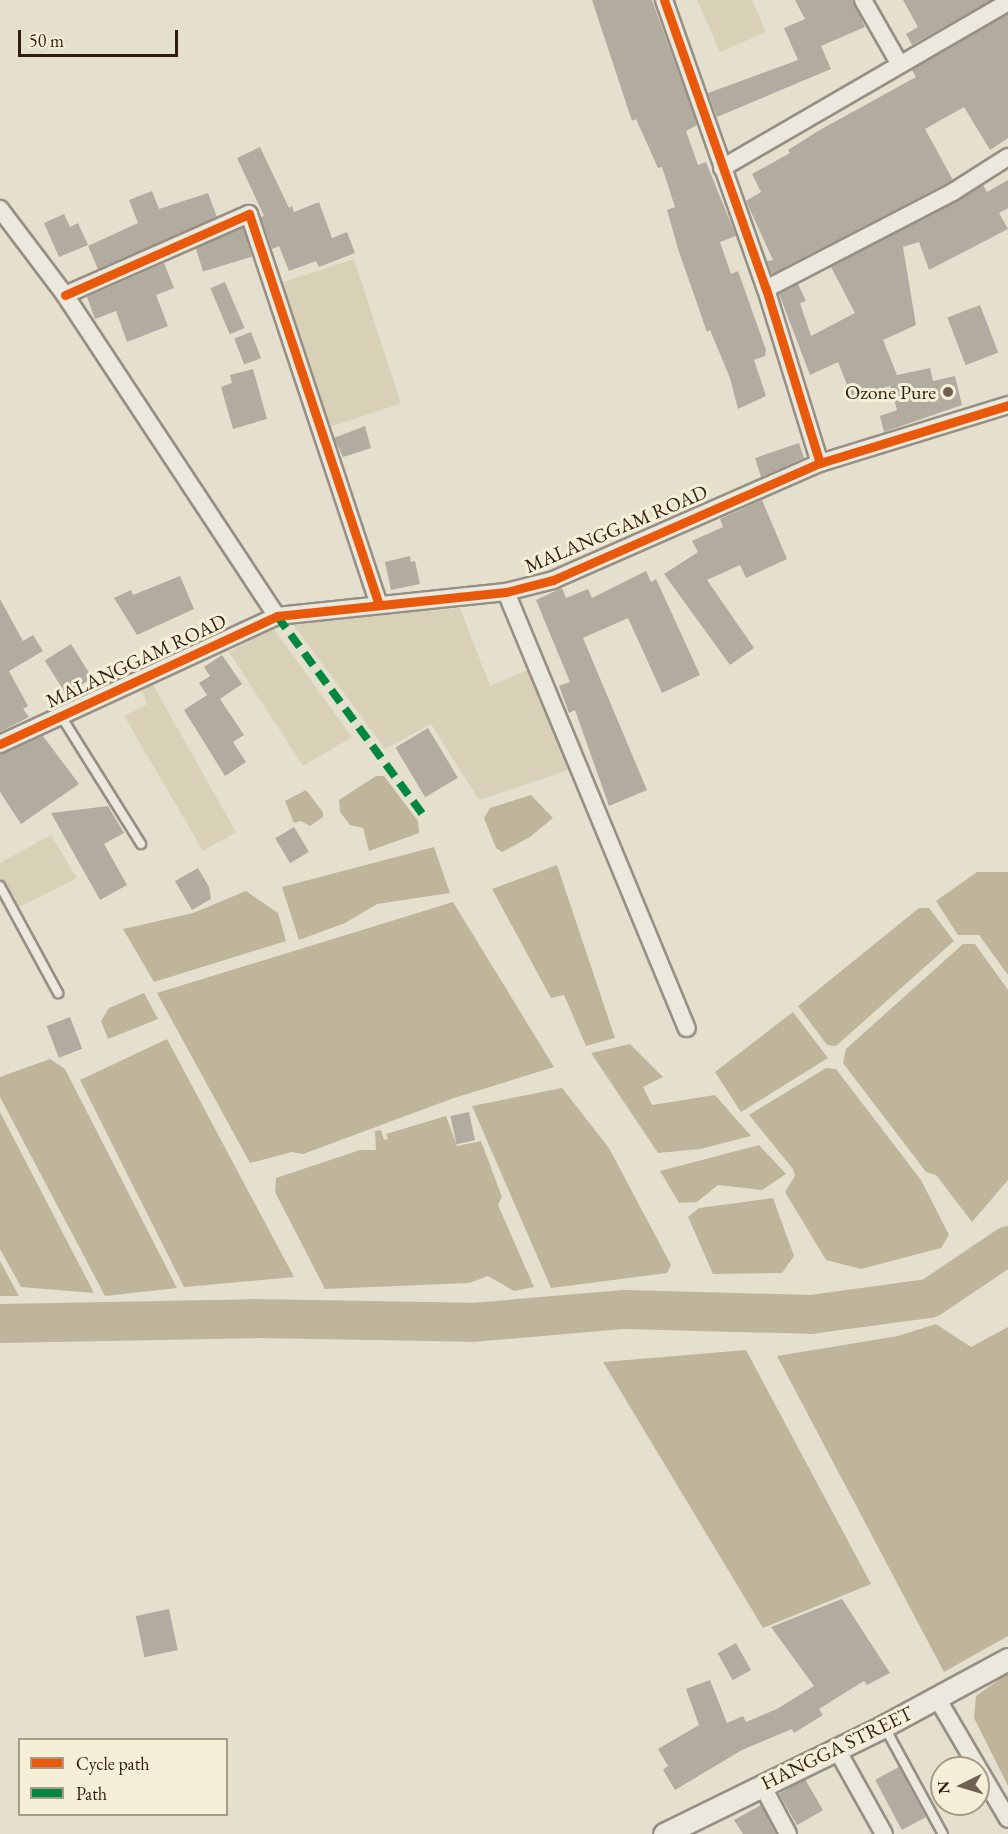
<!DOCTYPE html>
<html>
<head>
<meta charset="utf-8">
<style>
  body { margin:0 }
  #map { position:relative; width:1008px; height:1834px; overflow:hidden; background:#e5e0cd; font-family:"EB Garamond",serif }
  div>[style] { position:absolute }
  .green>* { inset:0; background:#d9d1b7; transform-origin:0 0 }
  .water>* { inset:0; background:#beb59b }
  .river>* { height:39px; margin:-19.5px; padding:0 19.5px; transform-origin:19.5px; border-radius:19.5px; background:#beb59b }
  .building>* { inset:0; background:#b1ac9f; transform-origin:0 0 }
  .roads { filter:drop-shadow(2px 0 #969084) drop-shadow(-2px 0 #969084) drop-shadow(0 2px #969084) drop-shadow(0 -2px #969084) }
  .service>* { height:8px; margin:-4px; padding:0 4px; transform-origin:4px; border-radius:4px; background:#ebe8de }
  .minor>* { height:16px; margin:-8px; padding:0 8px; transform-origin:8px; border-radius:8px; background:#ebe8de }
  .tertiary>* { height:21px; margin:-10.5px; padding:0 10.5px; transform-origin:10.5px; border-radius:10.5px; background:#ebe8de }
  .quiet>* { height:8px; margin-top:-4px; transform-origin:0; background:repeating-linear-gradient(90deg,#00873e 0 15px,transparent 0 23px) }
  .cycleway>* { height:9px; margin:-4.5px; padding:0 4.5px; transform-origin:4.5px; border-radius:4.5px; background:#e8590c }
  .dots>* { width:16px; height:16px; translate:-50% -50%; box-sizing:border-box; border:3px solid #f5efd8; border-radius:50% }
  span { translate:-50% -50%; white-space:nowrap; text-align:center; line-height:1.15; -webkit-text-stroke:6px #f5efd8; paint-order:stroke }
  .poi-label { font-size:20px; color:#311d10 }
  .right { translate:-100% -50%; text-align:right }
  .street-label { font-size:20px; color:#311d10 }
  .legend { position:absolute; left:18px; top:1738px; width:210px; height:78px; box-sizing:border-box; background:#f5efd8; border:2px solid #a79b88; margin:0; padding:8px 10px; list-style:none; font-size:18px; color:#311d10 }
  .legend li { display:flex; align-items:center; gap:12px; height:30px }
  .legend b { width:30px; border:2px solid #a79b88 }
  .north { position:absolute; left:930px; top:1756px; width:60px; height:60px; box-sizing:border-box; background:#f5efd8; border:2px solid #a79b88; border-radius:50%; rotate:265deg; font-size:16px; font-weight:700; line-height:24px; text-align:center; color:#311d10 }
  .north::after { content:''; display:block; margin:auto; width:21px; height:27px; background:#706152; clip-path:polygon(50% 0,100% 100%,50% 72%,0 100%) }
  .scale { position:absolute; left:18px; top:30px; width:160px; height:27px; box-sizing:border-box; border:3px solid #311d10; border-top:0; padding-left:8px; font-size:18px; line-height:21px; white-space:nowrap; color:#311d10; -webkit-text-stroke:4px #f5efd8; paint-order:stroke }
</style>
</head>
<body>
<div id="map">
  <div class="green">
    <i style="clip-path:polygon(697px 0,752px 0,766px 32px,720px 52px)"></i>
    <i style="left:354px;top:259px;width:152px;height:77px;rotate:72deg"></i>
    <i style="clip-path:polygon(460px 608px,490px 686px,528px 670px,569px 770px,479px 800px,431px 724px,385px 749px,292px 623px)"></i>
    <i style="clip-path:polygon(273px 628px,352px 737px,303px 766px,229px 652px)"></i>
    <i style="clip-path:polygon(153px 685px,236px 832px,203px 851px,124px 716px,147px 704px,142px 690px)"></i>
    <i style="clip-path:polygon(51px 835px,77px 878px,13px 910px,0 884px,0 863px)"></i>
  </div>
  <div class="water">
    <i style="clip-path:polygon(376px 776px,384px 776px,418px 821px,419px 833px,369px 851px,363px 828px,350px 825px,340px 812px,339px 800px)"></i>
    <i style="clip-path:polygon(306px 790px,323px 812px,323px 817px,310px 826px,301px 821px,294px 823px,285px 801px)"></i>
    <i style="clip-path:polygon(531px 795px,553px 818px,530px 837px,502px 852px,496px 848px,484px 818px,490px 808px)"></i>
    <i style="clip-path:polygon(434px 847px,450px 893px,377px 904px,345px 923px,299px 940px,282px 887px)"></i>
    <i style="clip-path:polygon(557px 865px,615px 1038px,586px 1046px,564px 995px,551px 998px,492px 889px)"></i>
    <i style="clip-path:polygon(977px 872px,1008px 872px,1008px 975px,979px 935px,958px 935px,936px 901px)"></i>
    <i style="clip-path:polygon(246px 891px,278px 913px,286px 941px,154px 982px,123px 929px,193px 913px)"></i>
    <i style="clip-path:polygon(453px 902px,554px 1067px,454px 1098px,303px 1154px,292px 1152px,250px 1163px,157px 993px)"></i>
    <i style="clip-path:polygon(919px 908px,929px 908px,954px 941px,836px 1046px,827px 1045px,798px 1006px)"></i>
    <i style="clip-path:polygon(963px 944px,975px 944px,1008px 990px,1008px 1180px,972px 1222px,936px 1175px,926px 1172px,843px 1063px,846px 1049px)"></i>
    <i style="clip-path:polygon(144px 993px,158px 1019px,108px 1039px,101px 1021px,109px 1008px)"></i>
    <i style="clip-path:polygon(793px 1012px,828px 1058px,741px 1112px,715px 1072px)"></i>
    <i style="clip-path:polygon(167px 1039px,294px 1277px,184px 1287px,80px 1080px)"></i>
    <i style="clip-path:polygon(630px 1044px,663px 1077px,643px 1087px,652px 1105px,715px 1095px,751px 1136px,700px 1149px,658px 1153px,591px 1053px)"></i>
    <i style="clip-path:polygon(50px 1059px,65px 1069px,177px 1288px,105px 1296px,0 1097px,0 1077px)"></i>
    <i style="clip-path:polygon(826px 1068px,836px 1069px,921px 1180px,949px 1235px,941px 1248px,861px 1269px,826px 1260px,785px 1192px,795px 1176px,793px 1169px,749px 1115px)"></i>
    <i style="clip-path:polygon(562px 1088px,609px 1148px,671px 1265px,667px 1273px,551px 1288px,472px 1106px)"></i>
    <i style="clip-path:polygon(0 1112px,94px 1293px,21px 1287px,0 1249px)"></i>
    <i style="clip-path:polygon(446px 1116px,457px 1146px,481px 1141px,502px 1197px,498px 1205px,534px 1287px,514px 1291px,488px 1276px,469px 1283px,325px 1289px,275px 1192px,276px 1178px,360px 1150px,376px 1150px,375px 1131px,381px 1130px,384px 1140px,388px 1139px,386px 1134px)"></i>
    <i style="clip-path:polygon(759px 1145px,786px 1174px,762px 1190px,718px 1185px,697px 1202px,679px 1203px,660px 1171px)"></i>
    <i style="clip-path:polygon(773px 1198px,794px 1256px,782px 1273px,713px 1274px,688px 1217px,699px 1208px)"></i>
    <i style="clip-path:polygon(0 1261px,19px 1296px,0 1296px)"></i>
    <i style="clip-path:polygon(936px 1324px,971px 1347px,1008px 1327px,1008px 1636px,944px 1672px,777px 1356px,898px 1336px)"></i>
    <i style="clip-path:polygon(746px 1350px,871px 1584px,763px 1628px,603px 1362px)"></i>
    <i style="clip-path:polygon(1008px 1673px,1008px 1786px,974px 1718px,976px 1696px)"></i>
  </div>
  <div class="river">
    <i style="left:0;top:1323px;width:252px;rotate:-1.1deg"></i>
    <i style="left:252px;top:1318px;width:219px;rotate:1deg"></i>
    <i style="left:471px;top:1322px;width:154px;rotate:-4.9deg"></i>
    <i style="left:624px;top:1309px;width:186px;rotate:1.5deg"></i>
    <i style="left:810px;top:1314px;width:120px;rotate:-7.7deg"></i>
    <i style="left:929px;top:1298px;width:95px;rotate:-33.9deg"></i>
  </div>
  <div class="building">
    <i style="clip-path:polygon(592px 0,652px 0,683px 85px,697px 125px,686px 131px,698px 165px,706px 162px,736px 236px,720px 242px,731px 274px,738px 271px,766px 350px,765px 356px,754px 360px,766px 396px,738px 409px,730px 378px,710px 330px,707px 332px,678px 249px,667px 210px,675px 207px,662px 167px,658px 168px,636px 119px,632px 121px)"></i>
    <i style="clip-path:polygon(795px 0,853px 0,865px 27px,821px 46px,831px 69px,717px 117px,708px 93px,798px 60px,784px 28px,805px 19px)"></i>
    <i style="clip-path:polygon(903px 0,991px 0,912px 45px,906px 34px,918px 27px)"></i>
    <i style="clip-path:polygon(1008px 14px,1008px 138px,990px 150px,964px 107px,925px 129px,953px 180px,772px 274px,767px 261px,773px 260px,746px 201px,761px 192px,752px 174px,790px 153px,788px 150px,818px 131px,916px 77px,912px 70px)"></i>
    <i style="clip-path:polygon(260px 147px,289px 208px,292px 206px,294px 212px,319px 202px,332px 238px,347px 232px,355px 253px,319px 267px,316px 261px,289px 271px,279px 246px,272px 249px,261px 217px,264px 216px,237px 158px)"></i>
    <i style="clip-path:polygon(1008px 180px,1008px 208px,999px 213px,1008px 229px,929px 270px,919px 242px,903px 247px,916px 325px,883px 340px,897px 375px,930px 368px,933px 381px,955px 376px,962px 405px,884px 432px,880px 416px,897px 410px,890px 386px,852px 397px,838px 362px,810px 375px,779px 294px,798px 284px,806px 301px,800px 303px,811px 336px,855px 313px,831px 267px,983px 185px,987px 192px)"></i>
    <i style="clip-path:polygon(152px 191px,159px 209px,208px 193px,217px 217px,98px 269px,88px 246px,138px 223px,129px 200px)"></i>
    <i style="clip-path:polygon(64px 214px,70px 227px,78px 223px,88px 245px,59px 257px,44px 223px)"></i>
    <i style="left:243px;top:228px;width:30px;height:51px;rotate:73deg"></i>
    <i style="clip-path:polygon(164px 263px,174px 288px,156px 295px,168px 326px,127px 342px,116px 311px,95px 319px,87px 297px)"></i>
    <i style="left:225px;top:282px;width:50px;height:16px;rotate:67deg"></i>
    <i style="left:980px;top:305px;width:51px;height:35px;rotate:69deg"></i>
    <i style="left:251px;top:332px;width:28px;height:18px;rotate:69deg"></i>
    <i style="clip-path:polygon(253px 369px,267px 419px,233px 429px,221px 387px,232px 383px,230px 375px)"></i>
    <i style="clip-path:polygon(365px 426px,371px 448px,343px 457px,334px 438px)"></i>
    <i style="clip-path:polygon(799px 443px,804px 458px,761px 477px,755px 458px)"></i>
    <i style="clip-path:polygon(762px 500px,787px 559px,746px 578px,740px 565px,707px 580px,754px 648px,730px 665px,664px 574px,698px 552px,692px 541px,723px 527px,720px 519px)"></i>
    <i style="clip-path:polygon(410px 556px,411px 562px,415px 561px,420px 584px,391px 590px,385px 562px)"></i>
    <i style="clip-path:polygon(646px 571px,651px 582px,656px 579px,700px 675px,662px 693px,628px 618px,583px 638px,647px 790px,609px 806px,575px 710px,569px 713px,559px 686px,570px 682px,536px 600px,562px 588px,566px 598px,588px 589px,592px 598px)"></i>
    <i style="clip-path:polygon(180px 576px,194px 609px,137px 635px,114px 598px,131px 590px,133px 595px)"></i>
    <i style="clip-path:polygon(0 599px,23px 641px,33px 635px,43px 651px,9px 671px,28px 706px,23px 709px,29px 717px,0 732px)"></i>
    <i style="left:71px;top:644px;width:40px;height:31px;rotate:58deg"></i>
    <i style="clip-path:polygon(222px 655px,242px 684px,220px 699px,244px 735px,233px 742px,246px 762px,225px 776px,184px 710px,207px 695px,199px 683px,210px 676px,204px 667px)"></i>
    <i style="left:428px;top:728px;width:58px;height:38px;rotate:59deg"></i>
    <i style="clip-path:polygon(43px 736px,79px 784px,21px 824px,0 792px,0 754px)"></i>
    <i style="clip-path:polygon(108px 806px,124px 833px,104px 844px,127px 885px,100px 900px,51px 813px)"></i>
    <i style="left:294px;top:827px;width:29px;height:22px;rotate:59deg"></i>
    <i style="clip-path:polygon(198px 868px,209px 887px,211px 899px,192px 910px,175px 881px)"></i>
    <i style="left:70px;top:1017px;width:34px;height:25px;rotate:69deg"></i>
    <i style="left:469px;top:1112px;width:29px;height:19px;rotate:78deg"></i>
    <i style="clip-path:polygon(842px 1599px,890px 1673px,867px 1685px,864px 1681px,819px 1709px,823px 1715px,794px 1733px,792px 1729px,742px 1750px,675px 1790px,663px 1770px,668px 1766px,658px 1749px,699px 1725px,686px 1689px,710px 1680px,727px 1723px,743px 1716px,746px 1722px,777px 1709px,814px 1686px,771px 1627px)"></i>
    <i style="left:169px;top:1609px;width:42px;height:34px;rotate:78deg"></i>
    <i style="left:736px;top:1643px;width:31px;height:21px;rotate:61deg"></i>
    <i style="left:899px;top:1767px;width:57px;height:27px;rotate:62deg"></i>
    <i style="left:805px;top:1779px;width:36px;height:30px;rotate:60deg"></i>
    <i style="clip-path:polygon(761px 1805px,776px 1834px,743px 1834px,734px 1820px)"></i>
  </div>
  <div class="roads">
    <div class="service">
      <i style="left:61px;top:716px;width:151px;rotate:58deg"></i>
      <i style="left:0;top:886px;width:122px;rotate:61.5deg"></i>
      <i style="left:884px;top:1726px;width:123px;rotate:61.4deg"></i>
    </div>
    <div class="minor">
      <i style="left:664px;top:0;width:306px;rotate:70.6deg"></i>
      <i style="left:766px;top:289px;width:182px;rotate:72.8deg"></i>
      <i style="left:863px;top:0;width:73px;rotate:60.3deg"></i>
      <i style="left:722px;top:168px;width:331px;rotate:-30.1deg"></i>
      <i style="left:0;top:209px;width:108px;rotate:52.9deg"></i>
      <i style="left:65px;top:295px;width:385px;rotate:56.6deg"></i>
      <i style="left:766px;top:289px;width:211px;rotate:-27.4deg"></i>
      <i style="left:953px;top:192px;width:65px;rotate:-32.5deg"></i>
      <i style="left:65px;top:295px;width:201px;rotate:-23.8deg"></i>
      <i style="left:249px;top:214px;width:412px;rotate:71.6deg"></i>
      <i style="left:506px;top:592px;width:472px;rotate:67.5deg"></i>
      <i style="left:0;top:744px;width:305px;rotate:-24.8deg"></i>
      <i style="left:277px;top:616px;width:230px;rotate:-6deg"></i>
      <i style="left:506px;top:592px;width:49px;rotate:-14.3deg"></i>
      <i style="left:553px;top:580px;width:292px;rotate:-23.7deg"></i>
      <i style="left:820px;top:463px;width:197px;rotate:-17.1deg"></i>
      <i style="left:937px;top:1698px;width:140px;rotate:59.6deg"></i>
      <i style="left:836px;top:1748px;width:98px;rotate:60.8deg"></i>
      <i style="left:762px;top:1785px;width:55px;rotate:62deg"></i>
    </div>
    <div class="tertiary">
      <i style="left:664px;top:1834px;width:245px;rotate:-26.1deg"></i>
      <i style="left:884px;top:1726px;width:141px;rotate:-28.4deg"></i>
    </div>
  </div>
  <div class="quiet">
    <i style="left:277px;top:616px;width:247px;rotate:53.7deg"></i>
  </div>
  <div class="cycleway">
    <i style="left:664px;top:0;width:306px;rotate:70.6deg"></i>
    <i style="left:766px;top:289px;width:182px;rotate:72.8deg"></i>
    <i style="left:65px;top:295px;width:201px;rotate:-23.8deg"></i>
    <i style="left:249px;top:214px;width:412px;rotate:71.6deg"></i>
    <i style="left:0;top:744px;width:305px;rotate:-24.8deg"></i>
    <i style="left:277px;top:616px;width:230px;rotate:-6deg"></i>
    <i style="left:506px;top:592px;width:49px;rotate:-14.3deg"></i>
    <i style="left:553px;top:580px;width:292px;rotate:-23.7deg"></i>
    <i style="left:820px;top:463px;width:197px;rotate:-17.1deg"></i>
  </div>
  <div class="dots">
    <i style="left:948px;top:392px;background:#706152"></i>
  </div>
  <div class="poi-label">
    <span class="right" style="left:936px;top:392px">Ozone Pure</span>
  </div>
  <div class="street-label">
    <span style="left:616px;top:529px;rotate:-23deg">MALANGGAM ROAD</span>
    <span style="left:136px;top:661px;rotate:-25deg">MALANGGAM ROAD</span>
    <span style="left:837px;top:1748px;rotate:-26deg">HANGGA STREET</span>
  </div>
  <ul class="legend">
  <li><b style="height:8px;background:#e8590c"></b>Cycle path</li>
  <li><b style="height:8px;background:#00873e"></b>Path</li>
  </ul>
  <div class="north">N</div>
  <div class="scale">50 m</div>
</div>
</body>
</html>
